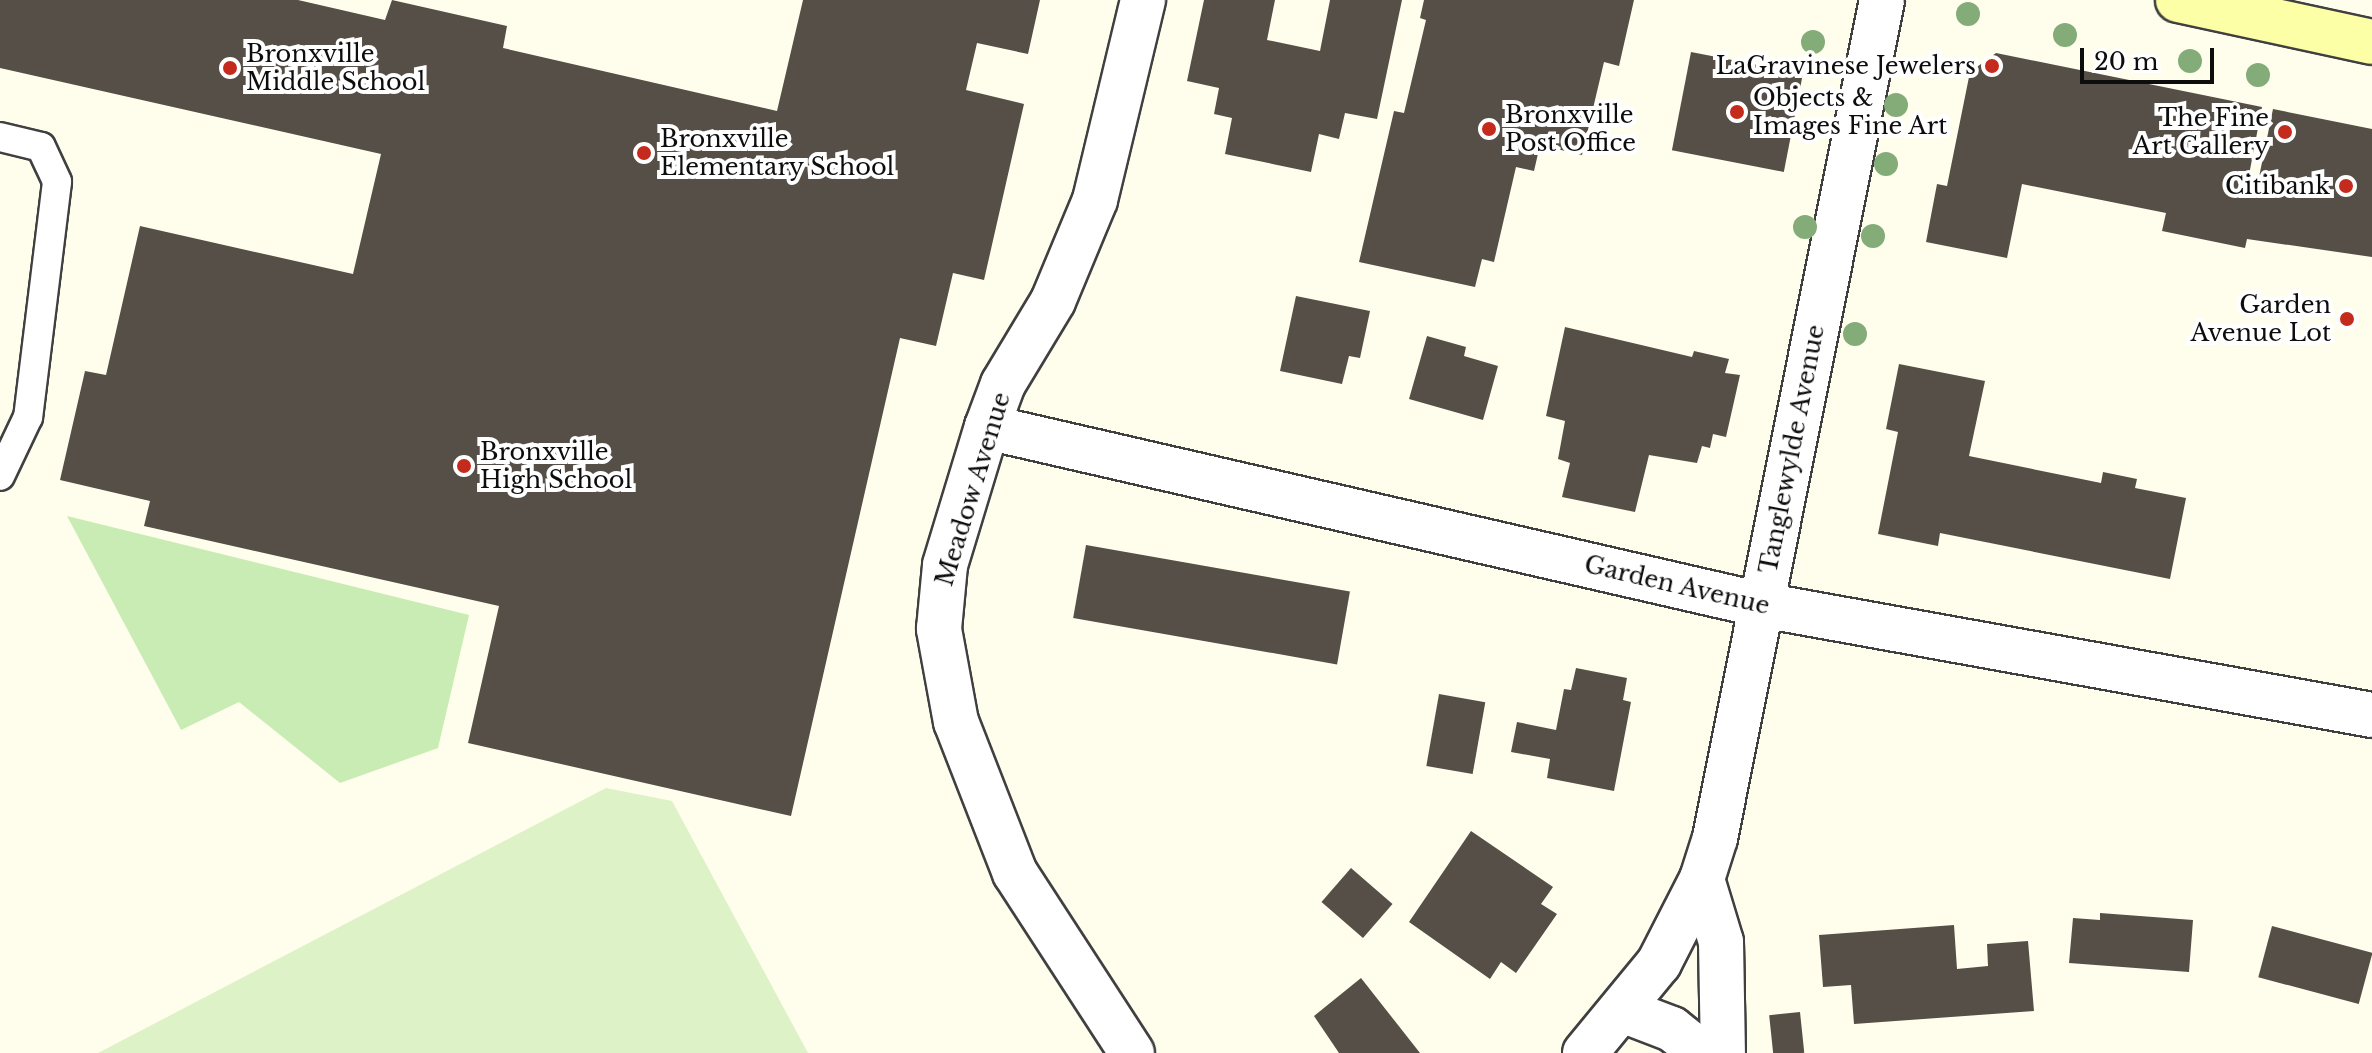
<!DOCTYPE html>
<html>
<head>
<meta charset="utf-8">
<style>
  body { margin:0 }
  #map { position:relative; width:2372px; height:1053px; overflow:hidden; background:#fffeec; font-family:"Libre Baskerville",serif }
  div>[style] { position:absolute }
  .green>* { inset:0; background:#c9ecb4 }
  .pitch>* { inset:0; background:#ddf2c6 }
  .building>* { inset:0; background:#564f48; transform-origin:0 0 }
  .roads { filter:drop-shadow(2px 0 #404040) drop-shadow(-2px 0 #404040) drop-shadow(0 2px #404040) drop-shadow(0 -2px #404040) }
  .lane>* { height:28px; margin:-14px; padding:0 14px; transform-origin:14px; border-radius:14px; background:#fff }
  .street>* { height:44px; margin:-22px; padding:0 22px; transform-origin:22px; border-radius:22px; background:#fff }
  .secondary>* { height:44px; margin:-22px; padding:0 22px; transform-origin:22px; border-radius:22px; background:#fdffa7 }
  .trees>* { width:24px; height:24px; margin:-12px; border-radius:50%; background:#84ac78 }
  .dots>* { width:22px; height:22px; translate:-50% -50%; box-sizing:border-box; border:4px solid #fff; border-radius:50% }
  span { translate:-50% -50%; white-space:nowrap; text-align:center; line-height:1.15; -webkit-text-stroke:8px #fff; paint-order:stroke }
  .poi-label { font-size:24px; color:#0d0d0d }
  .left { translate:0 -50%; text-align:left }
  .right { translate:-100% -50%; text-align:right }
  .street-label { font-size:24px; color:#0d0d0d }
  .scale { position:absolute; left:2080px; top:48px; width:134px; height:36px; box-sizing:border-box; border:4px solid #0d0d0d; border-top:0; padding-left:10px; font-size:24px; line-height:28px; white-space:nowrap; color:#0d0d0d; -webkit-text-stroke:6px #fff; paint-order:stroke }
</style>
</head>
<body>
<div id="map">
  <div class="green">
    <i style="clip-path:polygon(67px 516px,469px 615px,438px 748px,340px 783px,239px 702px,181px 730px)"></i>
  </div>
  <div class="pitch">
    <i style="clip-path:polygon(606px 788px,672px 801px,808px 1053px,98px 1053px)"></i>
  </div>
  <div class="building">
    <i style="clip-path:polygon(0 0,298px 0,385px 20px,392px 0,507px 26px,503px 48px,777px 111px,803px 0,1040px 0,1028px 54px,977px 43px,966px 90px,1024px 104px,984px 280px,953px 273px,936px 346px,900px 338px,791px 816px,468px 743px,499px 606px,144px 526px,150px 501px,60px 480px,85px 371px,106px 375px,140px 226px,353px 274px,381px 154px,0 68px)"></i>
    <i style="clip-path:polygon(1204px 0,1275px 0,1267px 40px,1320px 51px,1330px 0,1402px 0,1377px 119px,1345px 113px,1339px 139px,1319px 134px,1311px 172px,1225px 154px,1232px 118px,1214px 114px,1219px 88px,1187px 81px)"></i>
    <i style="clip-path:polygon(1424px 0,1634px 0,1619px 66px,1604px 62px,1582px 155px,1540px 145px,1534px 171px,1516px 167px,1494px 262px,1482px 259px,1475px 287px,1359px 262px,1394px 111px,1404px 113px,1426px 20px,1420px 18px)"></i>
    <i style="left:1691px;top:52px;width:114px;height:100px;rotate:11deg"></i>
    <i style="clip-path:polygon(1996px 53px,2262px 107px,2249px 175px,2259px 177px,2273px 109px,2372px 129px,2372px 257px,2247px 239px,2245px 248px,2162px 231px,2166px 213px,2022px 184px,2007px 258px,1926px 242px,1937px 184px,1947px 186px,1970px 72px)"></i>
    <i style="clip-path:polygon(1296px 296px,1370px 311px,1360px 358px,1349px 356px,1342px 384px,1280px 371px)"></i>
    <i style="clip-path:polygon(1565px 327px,1692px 357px,1694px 351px,1729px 359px,1725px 373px,1740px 375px,1726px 437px,1713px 434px,1710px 448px,1702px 446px,1697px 463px,1649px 455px,1635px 512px,1562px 497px,1570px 463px,1558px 459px,1565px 421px,1546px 416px)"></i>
    <i style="clip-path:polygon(1427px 336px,1466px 347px,1464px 356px,1498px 366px,1483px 420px,1409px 399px)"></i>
    <i style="clip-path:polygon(1899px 364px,1985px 381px,1969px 456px,2101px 483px,2103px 472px,2137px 479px,2135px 488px,2186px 498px,2170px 579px,1940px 533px,1938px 546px,1878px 534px,1898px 432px,1886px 429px)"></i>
    <i style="left:1086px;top:545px;width:268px;height:74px;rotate:10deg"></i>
    <i style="clip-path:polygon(1576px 668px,1627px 678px,1623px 700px,1631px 702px,1614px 791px,1547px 778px,1550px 759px,1511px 752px,1517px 722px,1556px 730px,1564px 689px,1571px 690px)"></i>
    <i style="left:1439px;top:694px;width:47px;height:73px;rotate:10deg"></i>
    <i style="clip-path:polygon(1471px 831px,1553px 887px,1541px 904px,1557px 914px,1516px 973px,1501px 962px,1490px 979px,1409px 922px)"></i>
    <i style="left:1351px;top:868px;width:55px;height:45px;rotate:41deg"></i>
    <i style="clip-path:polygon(2100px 913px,2193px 920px,2189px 972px,2069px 963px,2073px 918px,2100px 920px)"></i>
    <i style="clip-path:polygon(1954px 925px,1957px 969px,1988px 966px,1987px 944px,2028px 941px,2034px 1011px,1854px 1024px,1851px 985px,1823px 987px,1819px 935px)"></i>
    <i style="left:2272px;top:926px;width:104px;height:53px;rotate:15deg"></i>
    <i style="clip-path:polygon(1361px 978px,1420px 1053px,1339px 1053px,1314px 1016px)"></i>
    <i style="left:1800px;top:1012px;width:41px;height:31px;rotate:84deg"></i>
  </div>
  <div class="roads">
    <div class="lane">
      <i style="left:0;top:137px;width:42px;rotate:13.7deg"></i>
      <i style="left:41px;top:147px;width:38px;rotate:65deg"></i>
      <i style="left:57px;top:182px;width:237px;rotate:97deg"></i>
      <i style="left:28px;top:417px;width:65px;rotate:115.4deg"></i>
    </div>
    <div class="street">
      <i style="left:987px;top:427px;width:795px;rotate:12.94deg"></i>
      <i style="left:1762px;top:605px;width:620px;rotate:10.22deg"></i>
      <i style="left:1702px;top:879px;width:66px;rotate:73.2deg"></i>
      <i style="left:1721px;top:942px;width:111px;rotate:89deg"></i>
      <i style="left:1622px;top:1010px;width:53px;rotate:20.8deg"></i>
      <i style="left:1672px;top:1029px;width:38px;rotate:39deg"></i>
      <i style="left:1132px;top:1053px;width:215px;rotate:-123deg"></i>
      <i style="left:1015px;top:873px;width:162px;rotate:-111.3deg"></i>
      <i style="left:956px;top:722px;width:95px;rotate:-100.4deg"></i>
      <i style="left:939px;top:629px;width:64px;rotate:-84.6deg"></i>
      <i style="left:945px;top:565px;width:144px;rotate:-73.1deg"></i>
      <i style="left:987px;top:427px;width:46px;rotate:-69.6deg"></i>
      <i style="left:1003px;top:384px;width:97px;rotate:-58.9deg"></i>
      <i style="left:1053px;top:301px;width:109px;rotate:-67.4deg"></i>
      <i style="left:1095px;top:200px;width:206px;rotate:-76.5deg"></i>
      <i style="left:1585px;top:1053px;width:117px;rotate:-50.6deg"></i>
      <i style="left:1659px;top:963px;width:94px;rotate:-62.9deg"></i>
      <i style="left:1702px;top:879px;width:43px;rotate:-72.4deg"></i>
      <i style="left:1715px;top:838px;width:854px;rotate:-78.73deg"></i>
    </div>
    <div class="secondary">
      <i style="left:2178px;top:0;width:198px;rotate:12.2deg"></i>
    </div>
  </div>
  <div class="trees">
    <i style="left:1968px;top:14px"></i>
    <i style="left:2065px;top:35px"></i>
    <i style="left:1813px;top:42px"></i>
    <i style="left:2190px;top:61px"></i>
    <i style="left:2258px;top:75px"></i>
    <i style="left:1896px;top:105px"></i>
    <i style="left:1886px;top:164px"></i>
    <i style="left:1805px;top:227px"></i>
    <i style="left:1873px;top:236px"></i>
    <i style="left:1855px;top:334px"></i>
  </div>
  <div class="dots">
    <i style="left:1992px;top:66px;background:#c42b1d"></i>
    <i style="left:230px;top:68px;background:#c42b1d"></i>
    <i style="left:1737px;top:112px;background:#c42b1d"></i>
    <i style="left:1489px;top:129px;background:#c42b1d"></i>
    <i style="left:2285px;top:132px;background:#c42b1d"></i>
    <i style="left:644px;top:153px;background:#c42b1d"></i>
    <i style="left:2346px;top:186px;background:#c42b1d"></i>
    <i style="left:2347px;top:319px;background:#c42b1d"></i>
    <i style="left:464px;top:466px;background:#c42b1d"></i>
  </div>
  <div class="poi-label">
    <span class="left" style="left:246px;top:68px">Bronxville<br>Middle School</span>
    <span class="right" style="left:1976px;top:66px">LaGravinese Jewelers</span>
    <span class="left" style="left:1753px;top:112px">Objects &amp;<br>Images Fine Art</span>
    <span class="left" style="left:1505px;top:129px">Bronxville<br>Post Office</span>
    <span class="right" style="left:2269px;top:132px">The Fine<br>Art Gallery</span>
    <span class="left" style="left:660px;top:153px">Bronxville<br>Elementary School</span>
    <span class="right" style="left:2330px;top:186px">Citibank</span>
    <span class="right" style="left:2331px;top:319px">Garden<br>Avenue Lot</span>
    <span class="left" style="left:480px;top:466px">Bronxville<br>High School</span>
  </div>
  <div class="street-label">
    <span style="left:1792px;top:449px;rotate:-79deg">Tanglewylde Avenue</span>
    <span style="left:973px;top:489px;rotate:-73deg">Meadow Avenue</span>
    <span style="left:1677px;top:585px;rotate:13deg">Garden Avenue</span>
  </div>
  <div class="scale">20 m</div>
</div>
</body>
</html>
